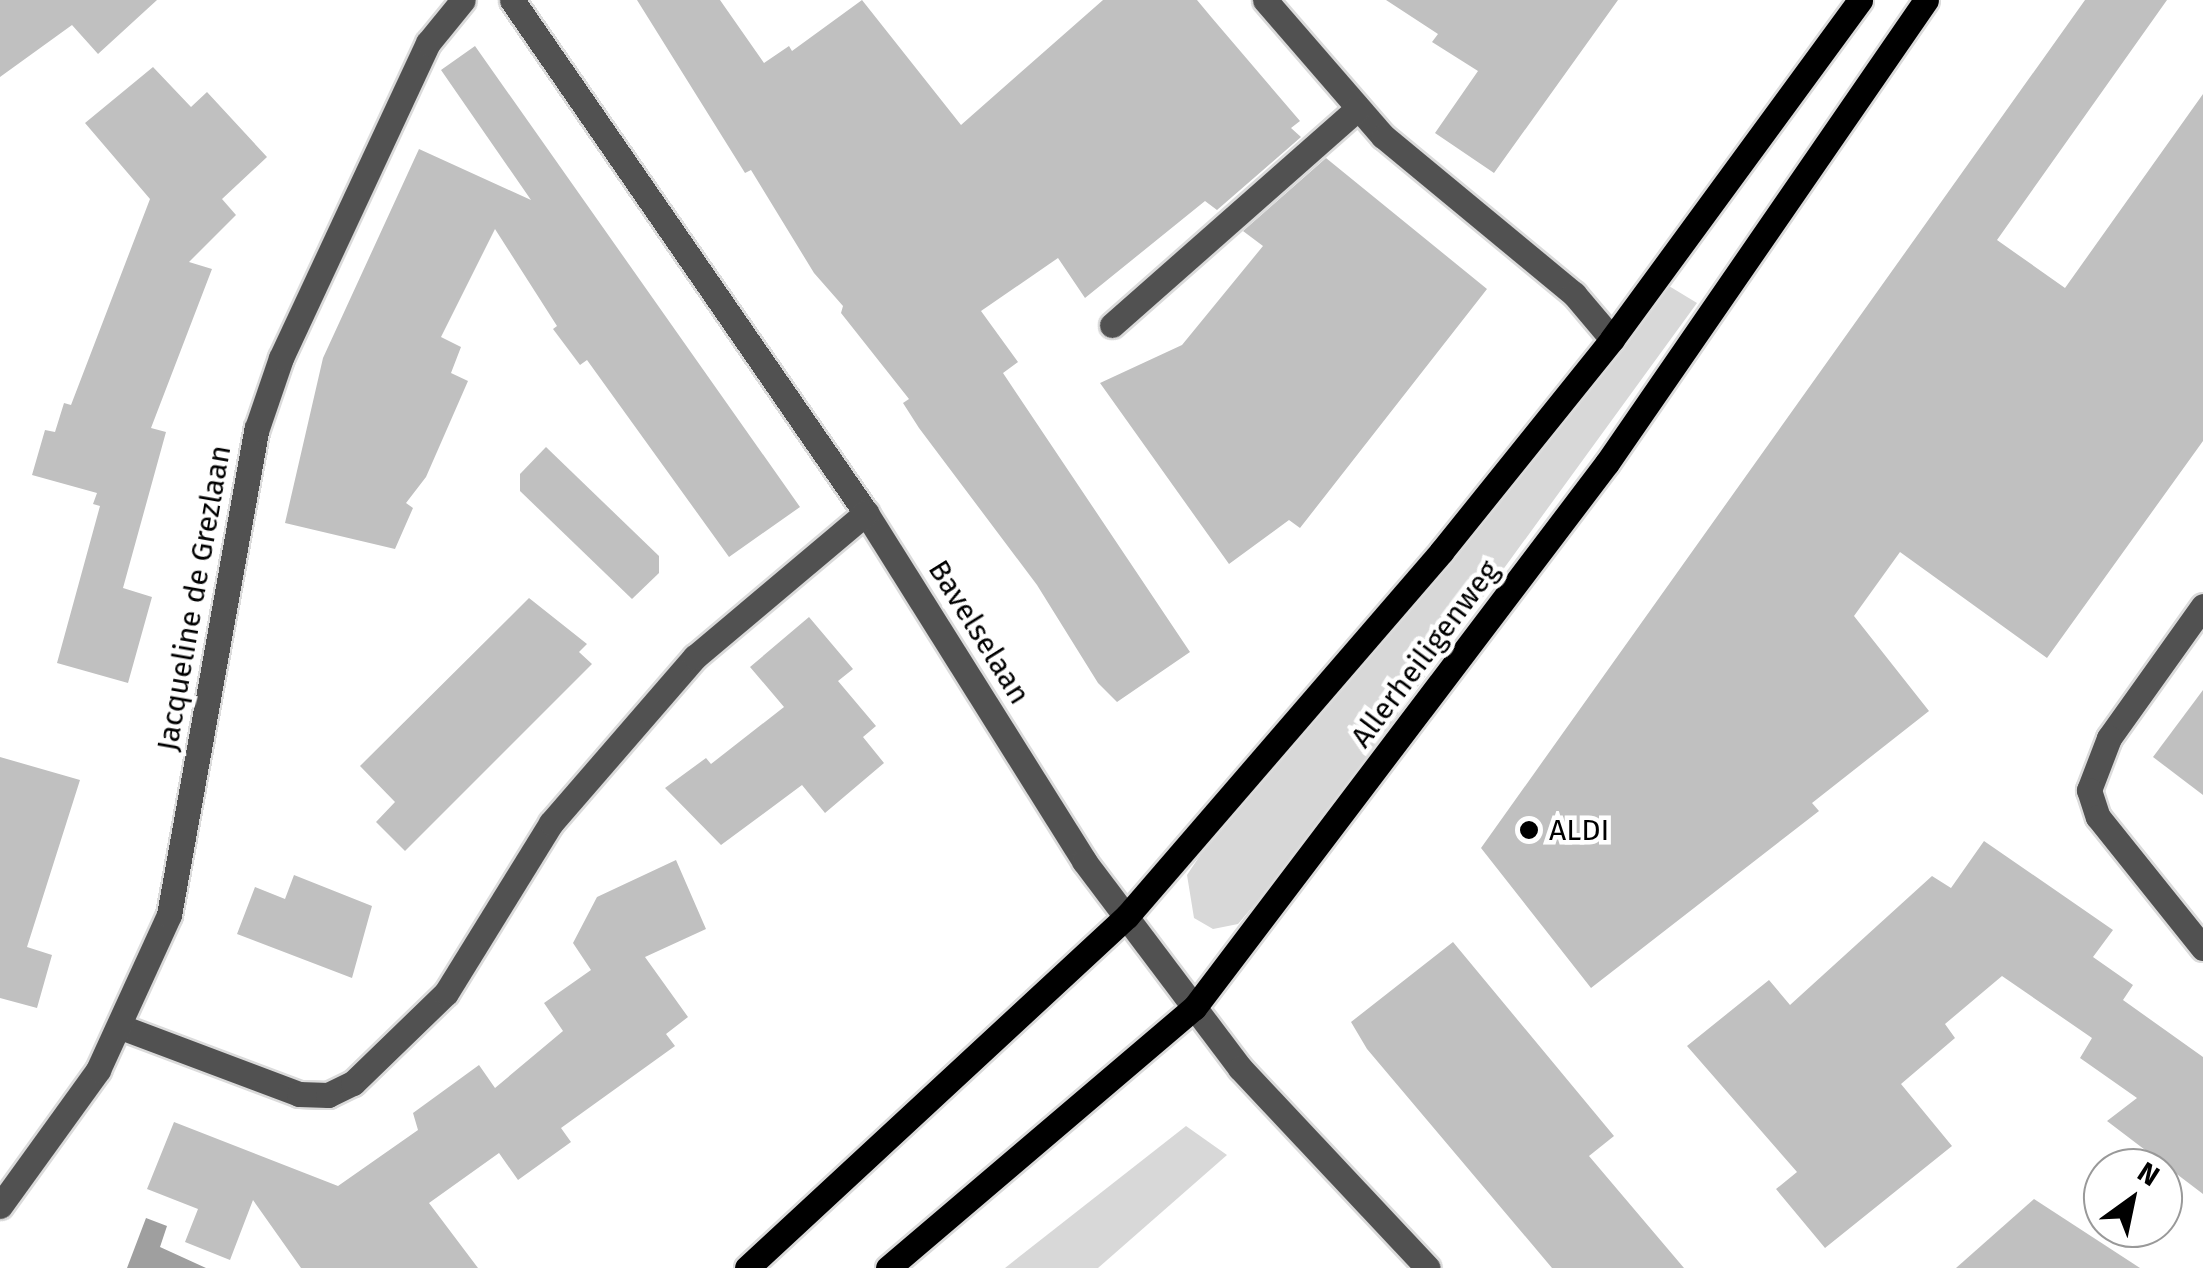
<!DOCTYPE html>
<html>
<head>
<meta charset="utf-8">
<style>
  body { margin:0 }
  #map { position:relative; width:2203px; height:1268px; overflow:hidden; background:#fff; font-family:"Fira Sans",sans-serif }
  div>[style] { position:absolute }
  .green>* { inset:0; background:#d8d8d8 }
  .water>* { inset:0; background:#9f9f9f }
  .building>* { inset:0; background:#c0c0c0 }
  .roads { filter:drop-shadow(2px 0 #dbdbdb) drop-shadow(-2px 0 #dbdbdb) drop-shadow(0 2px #dbdbdb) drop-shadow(0 -2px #dbdbdb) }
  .minor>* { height:25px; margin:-12.5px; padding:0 12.5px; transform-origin:12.5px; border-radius:12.5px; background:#515151 }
  .major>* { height:25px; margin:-12.5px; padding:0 12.5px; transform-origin:12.5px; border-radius:12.5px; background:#000 }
  .dots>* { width:28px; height:28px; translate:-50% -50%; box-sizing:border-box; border:5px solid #fff; border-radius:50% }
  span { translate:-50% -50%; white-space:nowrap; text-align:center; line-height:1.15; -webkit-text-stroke:9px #fff; paint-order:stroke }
  .street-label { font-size:30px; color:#000 }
  .poi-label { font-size:30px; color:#000 }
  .left { translate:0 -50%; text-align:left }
  .north { position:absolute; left:2083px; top:1148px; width:100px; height:100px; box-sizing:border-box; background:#fff; border:2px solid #999; border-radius:50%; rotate:33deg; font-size:28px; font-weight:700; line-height:40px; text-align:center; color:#000 }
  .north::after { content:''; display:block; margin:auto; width:35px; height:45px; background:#000; clip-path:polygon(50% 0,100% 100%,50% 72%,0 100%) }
</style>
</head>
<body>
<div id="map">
  <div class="green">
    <i style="clip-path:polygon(1669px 286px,1697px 303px,1289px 864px,1238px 924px,1213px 929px,1194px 918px,1187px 875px,1201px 854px,1440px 575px)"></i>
    <i style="clip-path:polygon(1186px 1126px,1227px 1155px,1098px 1268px,1005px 1268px)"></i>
  </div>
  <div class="water">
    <i style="clip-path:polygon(146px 1218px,167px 1226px,160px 1247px,206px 1268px,127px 1268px)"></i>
  </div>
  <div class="building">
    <i style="clip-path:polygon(0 0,157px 0,98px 54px,72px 25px,0 77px)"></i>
    <i style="clip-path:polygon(637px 0,720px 0,764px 63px,789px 46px,792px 51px,862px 0,961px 125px,1103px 0,1197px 0,1212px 18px,1300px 121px,1291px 128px,1301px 137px,1217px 210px,1205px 201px,1085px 298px,1058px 258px,981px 311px,1018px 362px,1003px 373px,1190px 652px,1117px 702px,1098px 683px,1037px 585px,919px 428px,903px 403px,909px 399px,841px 313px,843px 306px,814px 273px,751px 170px,745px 173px)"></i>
    <i style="clip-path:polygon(1386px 0,1618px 0,1494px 173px,1435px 133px,1478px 71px,1432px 42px,1438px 34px)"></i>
    <i style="clip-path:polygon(2085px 0,2167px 0,1997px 240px,2065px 288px,2203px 94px,2203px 441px,2047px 658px,1900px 552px,1854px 616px,1929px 711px,1812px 803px,1819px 811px,1591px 988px,1481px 848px)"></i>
    <i style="clip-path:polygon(475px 46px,800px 507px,729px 557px,587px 360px,580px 365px,553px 329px,557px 326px,495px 229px,441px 337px,461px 347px,451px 373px,468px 381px,426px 477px,406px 503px,413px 508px,395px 549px,285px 523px,323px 358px,419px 149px,531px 200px,441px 70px)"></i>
    <i style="clip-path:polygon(153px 67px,191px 107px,207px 92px,267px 157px,222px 199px,236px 215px,189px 262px,212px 269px,151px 428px,166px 432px,123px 588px,152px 597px,128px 683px,57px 663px,100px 506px,93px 504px,97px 493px,32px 475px,45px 430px,55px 432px,64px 403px,71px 405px,150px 199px,85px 123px)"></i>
    <i style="clip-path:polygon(1326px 158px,1487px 289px,1300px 528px,1289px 520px,1229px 564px,1100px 383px,1182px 345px,1263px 246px,1243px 231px)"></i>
    <i style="clip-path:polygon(546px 447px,659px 556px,659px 573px,632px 599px,520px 491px,520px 474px)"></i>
    <i style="clip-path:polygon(529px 598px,587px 644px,579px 652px,592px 664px,405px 851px,376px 822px,395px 802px,360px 766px)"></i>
    <i style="clip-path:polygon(809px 617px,853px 669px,838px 681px,876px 726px,863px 737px,884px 763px,825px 813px,802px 785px,721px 845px,665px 788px,706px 758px,711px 764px,784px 707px,750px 667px)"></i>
    <i style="clip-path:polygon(2203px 690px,2203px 795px,2153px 757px)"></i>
    <i style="clip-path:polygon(0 757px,80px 780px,27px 947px,52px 955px,37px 1008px,0 998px)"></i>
    <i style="clip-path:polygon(1984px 841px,2113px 930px,2093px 957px,2133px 985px,2123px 1000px,2203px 1057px,2203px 1194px,2107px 1121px,2137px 1098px,2080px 1058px,2092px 1038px,2002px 976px,1945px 1024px,1955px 1038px,1901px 1084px,1952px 1146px,1825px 1248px,1776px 1189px,1797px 1172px,1687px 1046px,1769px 980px,1790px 1005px,1932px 876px,1951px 888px)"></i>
    <i style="clip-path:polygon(676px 860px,706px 929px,645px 957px,688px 1017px,666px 1034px,675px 1046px,561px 1128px,571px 1142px,518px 1180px,499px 1153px,429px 1203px,478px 1268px,301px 1268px,253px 1200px,230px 1260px,185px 1242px,198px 1209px,147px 1189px,174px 1122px,338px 1186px,418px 1130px,413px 1113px,479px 1065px,495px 1088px,563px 1031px,544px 1003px,591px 970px,573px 943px,597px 897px)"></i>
    <i style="clip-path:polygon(294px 875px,372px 906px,352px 978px,237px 934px,255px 887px,285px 899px)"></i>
    <i style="clip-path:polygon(1453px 942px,1614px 1136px,1589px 1156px,1684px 1268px,1552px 1268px,1367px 1049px,1351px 1022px)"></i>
    <i style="clip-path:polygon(2034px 1199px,2140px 1268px,1956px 1268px)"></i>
  </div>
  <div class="roads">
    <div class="minor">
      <i style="left:512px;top:0;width:623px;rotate:55.39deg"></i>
      <i style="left:866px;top:513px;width:411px;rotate:57.9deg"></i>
      <i style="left:1084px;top:861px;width:259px;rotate:53deg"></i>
      <i style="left:1240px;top:1068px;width:274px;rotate:46.8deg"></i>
      <i style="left:1265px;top:0;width:180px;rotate:49.1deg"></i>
      <i style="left:1383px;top:136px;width:248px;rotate:39.6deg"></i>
      <i style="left:1574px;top:294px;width:59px;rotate:49.8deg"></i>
      <i style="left:1112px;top:325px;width:328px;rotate:-41.4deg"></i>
      <i style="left:2203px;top:606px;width:162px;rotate:125.5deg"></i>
      <i style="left:2109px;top:738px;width:56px;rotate:111deg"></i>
      <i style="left:2089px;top:790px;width:28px;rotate:72deg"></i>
      <i style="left:2098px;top:817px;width:168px;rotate:51.3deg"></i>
      <i style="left:121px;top:1027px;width:190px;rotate:20.6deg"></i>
      <i style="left:299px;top:1094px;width:29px;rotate:2deg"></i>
      <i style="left:328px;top:1095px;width:28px;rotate:-26deg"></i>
      <i style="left:353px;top:1083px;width:129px;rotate:-44.1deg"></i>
      <i style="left:446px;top:993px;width:200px;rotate:-58.3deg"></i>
      <i style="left:551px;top:823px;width:220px;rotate:-49.1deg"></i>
      <i style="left:695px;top:657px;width:224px;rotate:-40.1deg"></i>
      <i style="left:0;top:1206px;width:168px;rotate:-54.2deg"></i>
      <i style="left:98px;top:1070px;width:170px;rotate:-65.4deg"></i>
      <i style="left:169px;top:915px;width:495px;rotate:-79.8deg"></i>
      <i style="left:257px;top:428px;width:74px;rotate:-71.1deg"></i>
      <i style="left:281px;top:358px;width:348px;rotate:-65deg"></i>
      <i style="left:428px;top:43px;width:55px;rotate:-50.9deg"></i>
    </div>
    <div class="major">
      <i style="left:747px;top:1268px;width:518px;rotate:-42.81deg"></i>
      <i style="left:1127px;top:916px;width:481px;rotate:-49.2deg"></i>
      <i style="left:1441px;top:552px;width:273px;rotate:-51.2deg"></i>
      <i style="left:1612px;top:339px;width:420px;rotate:-53.8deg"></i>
      <i style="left:888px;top:1268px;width:402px;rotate:-40.4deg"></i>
      <i style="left:1194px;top:1008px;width:684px;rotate:-52.85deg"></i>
      <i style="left:1607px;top:463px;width:562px;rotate:-55.43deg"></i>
    </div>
  </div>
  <div class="dots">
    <i style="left:1529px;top:830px;background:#000"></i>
  </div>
  <div class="street-label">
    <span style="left:194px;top:598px;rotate:-80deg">Jacqueline de Grezlaan</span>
    <span style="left:979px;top:632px;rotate:58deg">Bavelselaan</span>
    <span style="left:1425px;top:654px;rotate:-53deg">Allerheiligenweg</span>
  </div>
  <div class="poi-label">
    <span class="left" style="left:1549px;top:830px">ALDI</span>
  </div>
  <div class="north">N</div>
</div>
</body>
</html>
